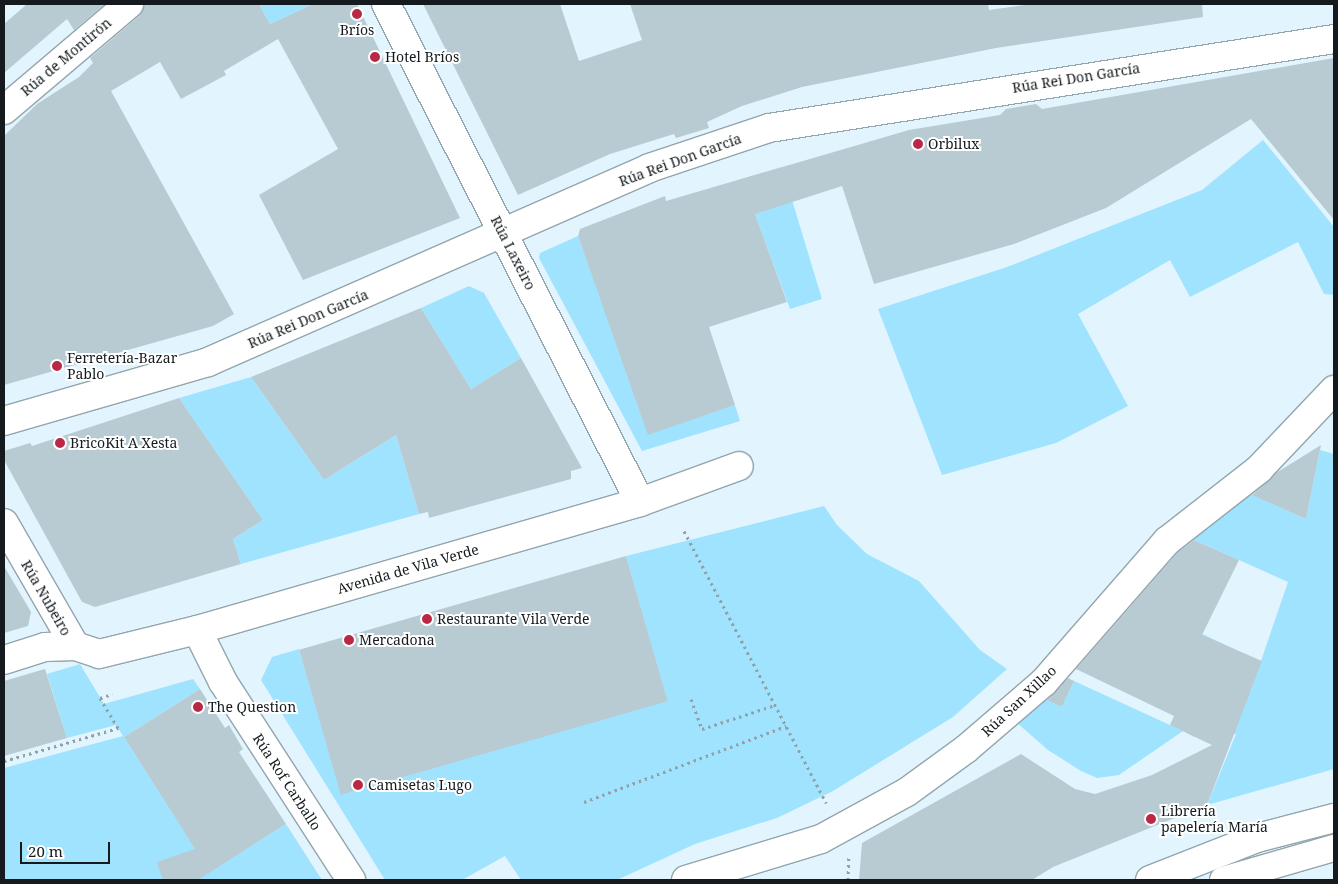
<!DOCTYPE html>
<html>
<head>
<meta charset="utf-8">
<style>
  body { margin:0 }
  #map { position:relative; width:1338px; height:884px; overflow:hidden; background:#e2f5fe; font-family:"Noto Serif",serif }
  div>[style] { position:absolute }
  .green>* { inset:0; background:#9fe3ff }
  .building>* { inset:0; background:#b8cbd3; transform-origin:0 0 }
  .path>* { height:3px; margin-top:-1.5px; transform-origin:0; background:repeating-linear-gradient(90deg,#92a0a7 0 2.5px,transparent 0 6.5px) }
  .roads { filter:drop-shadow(1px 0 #93a5ad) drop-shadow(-1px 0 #93a5ad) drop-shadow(0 1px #93a5ad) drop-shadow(0 -1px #93a5ad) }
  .pedestrian>* { height:26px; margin:-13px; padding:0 13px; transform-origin:13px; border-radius:13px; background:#fff }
  .minor>* { height:28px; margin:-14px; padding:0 14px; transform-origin:14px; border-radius:14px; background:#fff }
  .dots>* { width:14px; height:14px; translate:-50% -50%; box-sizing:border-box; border:2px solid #fff; border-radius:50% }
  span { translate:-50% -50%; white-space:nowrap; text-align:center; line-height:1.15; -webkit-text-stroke:4px #fff; paint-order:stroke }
  .poi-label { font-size:14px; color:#141a1d }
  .left { translate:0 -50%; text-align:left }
  .street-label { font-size:14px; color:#141a1d }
  .frame { position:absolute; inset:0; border:5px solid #141a1d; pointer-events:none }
  .scale { position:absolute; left:20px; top:842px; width:90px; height:22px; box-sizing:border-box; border:2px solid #141a1d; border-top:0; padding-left:6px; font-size:15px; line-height:18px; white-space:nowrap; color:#141a1d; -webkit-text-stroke:4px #fff; paint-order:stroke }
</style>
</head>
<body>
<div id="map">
  <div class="green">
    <i style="clip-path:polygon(259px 4px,313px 4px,270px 24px)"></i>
    <i style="clip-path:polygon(1263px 140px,1334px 227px,1334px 295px,1324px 294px,1298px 242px,1190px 297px,1170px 260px,1078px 314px,1128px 406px,1056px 443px,942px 475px,878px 309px,1007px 267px,1202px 190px)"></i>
    <i style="clip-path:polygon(782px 167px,822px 299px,790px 309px,742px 179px)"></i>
    <i style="clip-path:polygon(578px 236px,649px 434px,735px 405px,740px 421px,642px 451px,539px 258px,540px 253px)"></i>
    <i style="clip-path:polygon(469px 286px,484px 293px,521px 358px,471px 389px,421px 308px)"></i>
    <i style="clip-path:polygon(251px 377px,324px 480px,396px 435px,419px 514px,241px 564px,233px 539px,263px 520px,179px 398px)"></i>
    <i style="clip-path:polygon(1320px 450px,1334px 454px,1334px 769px,1207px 805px,1236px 734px,1194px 737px,1185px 732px,1196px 710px,1196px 631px,1234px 649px,1222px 677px,1251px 690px,1288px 582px,1192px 539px,1246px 492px,1306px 519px)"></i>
    <i style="clip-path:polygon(824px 506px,837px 525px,867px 554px,919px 581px,980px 650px,1007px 669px,953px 717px,833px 791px,777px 818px,695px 844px,617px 880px,521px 880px,505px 856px,462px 880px,385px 880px,261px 680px,272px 657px,299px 649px,341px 793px,667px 701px,626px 556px)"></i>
    <i style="clip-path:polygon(80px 664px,104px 704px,193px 679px,200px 689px,124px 737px,210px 872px,286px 824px,322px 880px,4px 880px,4px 768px,123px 736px,116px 725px,67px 738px,47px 674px)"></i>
    <i style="clip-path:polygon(1074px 681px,1183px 731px,1119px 775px,1097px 778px,1081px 771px,1048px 750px,1015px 721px,1041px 697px,1062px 707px)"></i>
  </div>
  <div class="building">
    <i style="clip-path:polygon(27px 4px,105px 4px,74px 30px,67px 19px,4px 73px,4px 24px)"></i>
    <i style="clip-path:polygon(144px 4px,259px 4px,270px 24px,313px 4px,357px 4px,460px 218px,303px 280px,259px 195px,338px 149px,278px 39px,224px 71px,226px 75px,181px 99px,160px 62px,111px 91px,234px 314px,213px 326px,4px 385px,4px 136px,37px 104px,79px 77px,93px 63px,90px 58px,139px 16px)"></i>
    <i style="clip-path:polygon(423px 4px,560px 4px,579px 61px,642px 40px,630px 4px,988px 4px,989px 10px,1032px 4px,1202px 4px,1203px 17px,996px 48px,802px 87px,742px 106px,707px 122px,709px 128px,676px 138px,674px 134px,610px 154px,518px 195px)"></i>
    <i style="clip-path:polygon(1334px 58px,1334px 220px,1251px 119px,1106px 208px,1014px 244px,874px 284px,842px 186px,755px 214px,787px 302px,709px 327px,735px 405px,648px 435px,578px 236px,580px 229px,665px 196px,666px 201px,909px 130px,1000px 115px,1006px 109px,1036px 104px,1042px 109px)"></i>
    <i style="clip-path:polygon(421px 308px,471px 389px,521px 358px,582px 468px,571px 471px,571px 479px,429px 518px,428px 512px,419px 514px,396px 435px,324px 480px,251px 377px)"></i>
    <i style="clip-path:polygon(179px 398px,263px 520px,233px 539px,241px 564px,95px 607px,82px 602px,4px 460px,4px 451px,30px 443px,32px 446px)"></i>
    <i style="clip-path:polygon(1321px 445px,1306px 519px,1252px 495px,1276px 473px)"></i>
    <i style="clip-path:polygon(1194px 540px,1239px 560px,1202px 635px,1262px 661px,1207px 805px,1053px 867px,1032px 880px,859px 880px,862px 843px,1021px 754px,1075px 789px,1095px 794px,1152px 775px,1212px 745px,1170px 725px,1174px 716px,1076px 669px,1178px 552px)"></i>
    <i style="left:626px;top:556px;width:151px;height:340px;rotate:74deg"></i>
    <i style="clip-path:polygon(4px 566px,31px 612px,28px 626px,4px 633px)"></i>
    <i style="clip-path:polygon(45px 669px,67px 738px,4px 756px,4px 681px)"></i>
    <i style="clip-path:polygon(1068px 678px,1074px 681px,1062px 707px,1047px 700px)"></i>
    <i style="clip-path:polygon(200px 689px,225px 728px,229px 725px,243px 749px,239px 752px,286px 824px,198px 880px,163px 880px,157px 862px,195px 849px,124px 737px)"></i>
  </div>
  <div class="path">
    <i style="left:684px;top:531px;width:307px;rotate:62.4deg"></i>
    <i style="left:691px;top:699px;width:32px;rotate:70deg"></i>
    <i style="left:702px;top:729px;width:77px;rotate:-18.2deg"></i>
    <i style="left:4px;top:761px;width:119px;rotate:-16.1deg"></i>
    <i style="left:118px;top:728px;width:35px;rotate:-121deg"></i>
    <i style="left:100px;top:698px;width:13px;rotate:-18deg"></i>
    <i style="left:584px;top:802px;width:216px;rotate:-20.6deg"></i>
    <i style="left:848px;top:880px;width:24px;rotate:-88deg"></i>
  </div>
  <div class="roads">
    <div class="pedestrian">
      <i style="left:1223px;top:880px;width:116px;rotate:-16.1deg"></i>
    </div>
    <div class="minor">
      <i style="left:386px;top:4px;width:559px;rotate:62.98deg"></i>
      <i style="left:4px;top:110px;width:164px;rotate:-40.3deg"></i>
      <i style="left:4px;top:421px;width:212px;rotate:-16.1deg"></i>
      <i style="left:208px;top:362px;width:482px;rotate:-23.7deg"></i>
      <i style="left:649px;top:168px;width:126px;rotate:-18.4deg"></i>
      <i style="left:769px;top:128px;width:572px;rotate:-8.95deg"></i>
      <i style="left:4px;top:523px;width:142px;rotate:60deg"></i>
      <i style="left:197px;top:630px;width:58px;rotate:63.4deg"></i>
      <i style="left:223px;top:682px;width:236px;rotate:57.1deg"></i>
      <i style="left:4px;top:660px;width:43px;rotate:-17.6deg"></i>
      <i style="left:45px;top:647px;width:30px;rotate:-2deg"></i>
      <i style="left:75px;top:646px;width:25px;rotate:18deg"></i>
      <i style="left:99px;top:654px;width:101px;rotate:-13.8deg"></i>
      <i style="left:197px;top:630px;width:461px;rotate:-16.1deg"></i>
      <i style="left:640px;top:502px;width:105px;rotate:-20deg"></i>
      <i style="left:686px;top:880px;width:141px;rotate:-16.9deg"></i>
      <i style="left:821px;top:839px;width:98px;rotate:-28.7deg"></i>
      <i style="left:907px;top:792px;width:73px;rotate:-36.1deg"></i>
      <i style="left:966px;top:749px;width:103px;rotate:-40.7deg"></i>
      <i style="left:1044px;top:682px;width:187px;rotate:-48.9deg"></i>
      <i style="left:1167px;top:541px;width:117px;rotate:-38deg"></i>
      <i style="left:1259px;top:469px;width:109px;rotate:-46.5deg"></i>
      <i style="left:1150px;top:880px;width:115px;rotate:-21.4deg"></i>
      <i style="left:1257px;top:838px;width:80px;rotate:-14.6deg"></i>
    </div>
  </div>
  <div class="dots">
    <i style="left:357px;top:14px;background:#b92845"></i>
    <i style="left:375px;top:57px;background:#b92845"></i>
    <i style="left:918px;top:144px;background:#b92845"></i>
    <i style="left:57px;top:366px;background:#b92845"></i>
    <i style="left:60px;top:443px;background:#b92845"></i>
    <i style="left:427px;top:619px;background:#b92845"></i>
    <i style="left:349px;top:640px;background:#b92845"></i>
    <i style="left:198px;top:707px;background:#b92845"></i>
    <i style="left:358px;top:785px;background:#b92845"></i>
    <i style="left:1151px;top:819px;background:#b92845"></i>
  </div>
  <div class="poi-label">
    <span style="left:357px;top:30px">Bríos</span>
    <span class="left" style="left:385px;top:57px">Hotel Bríos</span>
    <span class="left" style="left:928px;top:144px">Orbilux</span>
    <span class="left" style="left:67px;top:366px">Ferretería-Bazar<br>Pablo</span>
    <span class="left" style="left:70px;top:443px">BricoKit A Xesta</span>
    <span class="left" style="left:437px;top:619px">Restaurante Vila Verde</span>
    <span class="left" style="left:359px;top:640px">Mercadona</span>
    <span class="left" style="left:208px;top:707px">The Question</span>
    <span class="left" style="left:368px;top:785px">Camisetas Lugo</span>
    <span class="left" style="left:1161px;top:819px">Librería<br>papelería María</span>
  </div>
  <div class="street-label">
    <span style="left:66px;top:57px;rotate:-40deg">Rúa de Montirón</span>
    <span style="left:1076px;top:78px;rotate:-9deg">Rúa Rei Don García</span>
    <span style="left:680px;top:160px;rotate:-20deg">Rúa Rei Don García</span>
    <span style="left:513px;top:253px;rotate:63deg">Rúa Laxeiro</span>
    <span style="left:308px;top:319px;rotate:-23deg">Rúa Rei Don García</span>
    <span style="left:408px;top:569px;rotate:-16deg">Avenida de Vila Verde</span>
    <span style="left:46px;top:598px;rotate:60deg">Rúa Nubeiro</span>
    <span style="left:1019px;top:701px;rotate:-43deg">Rúa San Xillao</span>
    <span style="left:287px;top:782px;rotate:57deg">Rúa Rof Carballo</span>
  </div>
  <div class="frame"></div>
  <div class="scale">20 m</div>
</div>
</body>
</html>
